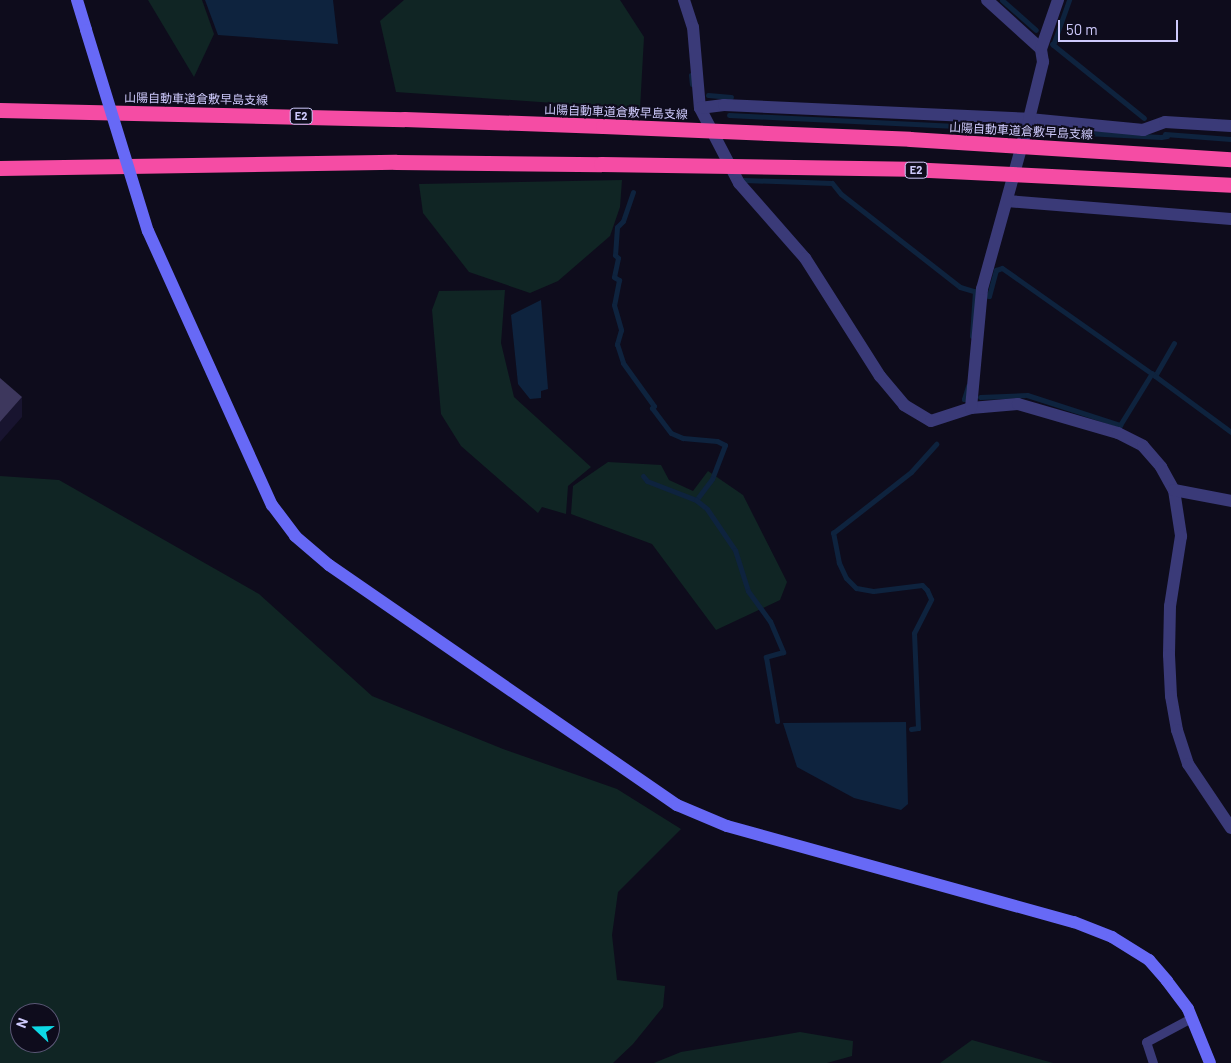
<!DOCTYPE html>
<html>
<head>
<meta charset="utf-8">
<style>
  body { margin:0 }
  #map { position:relative; width:1231px; height:1063px; overflow:hidden; background:#0e0c1c; font-family:Barlow,"Noto Sans JP",sans-serif }
  div>[style] { position:absolute }
  .green>* { inset:0; background:#102524 }
  .water>* { inset:0; background:#0e233e }
  .stream>* { height:5px; margin:-2.5px; padding:0 2.5px; transform-origin:2.5px; border-radius:2.5px; background:#0e233e }
  .lane>* { height:9px; margin:-4.5px; padding:0 4.5px; transform-origin:4.5px; border-radius:4.5px; background:#3a3a78 }
  .street>* { height:12px; margin:-6px; padding:0 6px; transform-origin:6px; border-radius:6px; background:#3a3a78 }
  .secondary>* { height:12px; margin:-6px; padding:0 6px; transform-origin:6px; border-radius:6px; background:#6769f6 }
  .highway>* { height:15px; margin:-7.5px; padding:0 7.5px; transform-origin:7.5px; border-radius:7.5px; background:#f54ca4 }
  .secondary-bridge>* { height:12px; margin:-6px; padding:0 6px; transform-origin:6px; border-radius:6px; background:#6769f6 }
  .highway-bridge>* { height:15px; margin:-7.5px; padding:0 7.5px; transform-origin:7.5px; border-radius:7.5px; background:#f54ca4 }
  .shaded-wall>* { inset:0; background:#18142f }
  .building>* { inset:0; background:#3d375d }
  span { translate:-50% -50%; white-space:nowrap; text-align:center; line-height:1.15; -webkit-text-stroke:4px #0e0c1c; paint-order:stroke }
  .shield-label span { padding:1px 4px; background:#0e0c1c; border:1px solid; border-radius:4px; -webkit-text-stroke-width:0 }
  .shield-label { font-size:11px; color:#cecafc; font-weight:700 }
  .street-label { font-size:12px; color:#cecafc }
  .north { position:absolute; left:10px; top:1003px; width:50px; height:50px; box-sizing:border-box; background:#0e0c1c; border:1px solid #5b5876; border-radius:50%; rotate:291deg; font-size:14px; font-weight:700; line-height:20px; text-align:center; color:#cecafc }
  .north::after { content:''; display:block; margin:auto; width:18px; height:22px; background:#0dd9e5; clip-path:polygon(50% 0,100% 100%,50% 72%,0 100%) }
  .scale { position:absolute; left:1058px; top:20px; width:120px; height:22px; box-sizing:border-box; border:2px solid #cecafc; border-top:0; padding-left:6px; font-size:15px; line-height:18px; white-space:nowrap; color:#cecafc; -webkit-text-stroke:4px #0e0c1c; paint-order:stroke }
</style>
</head>
<body>
<div id="map">
  <div class="green">
    <i style="clip-path:polygon(148px 0,202px 0,214px 34px,194px 77px)"></i>
    <i style="clip-path:polygon(404px 0,620px 0,644px 37px,640px 109px,396px 92px,380px 21px)"></i>
    <i style="clip-path:polygon(622px 180px,620px 207px,610px 236px,558px 281px,530px 293px,469px 272px,423px 213px,419px 184px)"></i>
    <i style="clip-path:polygon(505px 290px,501px 343px,514px 397px,591px 467px,568px 486px,566px 514px,542px 507px,538px 513px,461px 446px,441px 414px,432px 310px,439px 291px)"></i>
    <i style="clip-path:polygon(608px 462px,661px 465px,669px 480px,693px 491px,708px 471px,743px 495px,787px 582px,780px 600px,716px 630px,652px 544px,571px 514px,573px 486px)"></i>
    <i style="clip-path:polygon(evenodd,0 476px,59px 480px,259px 594px,372px 696px,503px 749px,617px 789px,681px 829px,618px 892px,612px 935px,617px 980px,665px 986px,663px 1007px,633px 1044px,613px 1063px,0 1063px,0 476px,20px 1013px,50px 1013px,50px 1043px,20px 1043px,20px 1013px)"></i>
    <i style="clip-path:polygon(800px 1032px,853px 1041px,852px 1056px,827px 1063px,654px 1063px,681px 1052px)"></i>
    <i style="clip-path:polygon(972px 1040px,1053px 1063px,940px 1063px)"></i>
  </div>
  <div class="water">
    <i style="clip-path:polygon(205px 0,333px 0,338px 44px,218px 35px)"></i>
    <i style="clip-path:polygon(541px 300px,548px 389px,541px 391px,541px 398px,530px 399px,518px 384px,511px 315px)"></i>
    <i style="clip-path:polygon(906px 722px,908px 804px,901px 810px,854px 798px,797px 767px,783px 723px)"></i>
  </div>
  <div class="stream">
    <i style="left:1002px;top:0;width:45px;rotate:41.4deg"></i>
    <i style="left:1052px;top:44px;width:118px;rotate:38.8deg"></i>
    <i style="left:1053px;top:45px;width:48px;rotate:-70.4deg"></i>
    <i style="left:691px;top:75px;width:9px;rotate:84deg"></i>
    <i style="left:708px;top:95px;width:23px;rotate:5deg"></i>
    <i style="left:729px;top:115px;width:289px;rotate:2.8deg"></i>
    <i style="left:1030px;top:130px;width:131px;rotate:3.1deg"></i>
    <i style="left:1161px;top:137px;width:6px;rotate:-9deg"></i>
    <i style="left:1165px;top:134px;width:66px;rotate:4.3deg"></i>
    <i style="left:744px;top:180px;width:88px;rotate:2deg"></i>
    <i style="left:832px;top:183px;width:14px;rotate:51deg"></i>
    <i style="left:841px;top:194px;width:151px;rotate:38deg"></i>
    <i style="left:960px;top:287px;width:17px;rotate:17deg"></i>
    <i style="left:633px;top:192px;width:31px;rotate:109deg"></i>
    <i style="left:623px;top:221px;width:8px;rotate:135deg"></i>
    <i style="left:617px;top:227px;width:28px;rotate:94deg"></i>
    <i style="left:615px;top:255px;width:4px;rotate:45deg"></i>
    <i style="left:618px;top:258px;width:19px;rotate:102deg"></i>
    <i style="left:614px;top:277px;width:6px;rotate:31deg"></i>
    <i style="left:619px;top:280px;width:25px;rotate:101deg"></i>
    <i style="left:614px;top:305px;width:26px;rotate:74deg"></i>
    <i style="left:621px;top:330px;width:15px;rotate:106deg"></i>
    <i style="left:617px;top:344px;width:20px;rotate:72deg"></i>
    <i style="left:623px;top:363px;width:53px;rotate:54.2deg"></i>
    <i style="left:654px;top:406px;width:3px;rotate:135deg"></i>
    <i style="left:652px;top:408px;width:31px;rotate:53deg"></i>
    <i style="left:671px;top:433px;width:13px;rotate:23deg"></i>
    <i style="left:683px;top:438px;width:34px;rotate:5deg"></i>
    <i style="left:717px;top:441px;width:9px;rotate:27deg"></i>
    <i style="left:725px;top:445px;width:36px;rotate:111deg"></i>
    <i style="left:712px;top:479px;width:26px;rotate:127deg"></i>
    <i style="left:985px;top:295px;width:4px;rotate:14deg"></i>
    <i style="left:989px;top:296px;width:27px;rotate:-75deg"></i>
    <i style="left:996px;top:270px;width:6px;rotate:-18deg"></i>
    <i style="left:1002px;top:268px;width:187px;rotate:35.2deg"></i>
    <i style="left:1155px;top:376px;width:38px;rotate:-60deg"></i>
    <i style="left:972px;top:336px;width:45px;rotate:-86.2deg"></i>
    <i style="left:1155px;top:376px;width:94px;rotate:36.4deg"></i>
    <i style="left:980px;top:397px;width:47px;rotate:-2.4deg"></i>
    <i style="left:1027px;top:395px;width:98px;rotate:17.9deg"></i>
    <i style="left:1120px;top:425px;width:61px;rotate:-58.4deg"></i>
    <i style="left:966px;top:399px;width:2px;rotate:180deg"></i>
    <i style="left:964px;top:399px;width:14px;rotate:-73deg"></i>
    <i style="left:643px;top:476px;width:6px;rotate:51deg"></i>
    <i style="left:647px;top:481px;width:53px;rotate:21.2deg"></i>
    <i style="left:696px;top:500px;width:14px;rotate:39deg"></i>
    <i style="left:707px;top:509px;width:50px;rotate:55.7deg"></i>
    <i style="left:735px;top:550px;width:43px;rotate:72.4deg"></i>
    <i style="left:748px;top:591px;width:37px;rotate:54deg"></i>
    <i style="left:770px;top:621px;width:34px;rotate:67deg"></i>
    <i style="left:783px;top:652px;width:18px;rotate:164deg"></i>
    <i style="left:766px;top:657px;width:65px;rotate:80.2deg"></i>
    <i style="left:911px;top:729px;width:7px;rotate:-8deg"></i>
    <i style="left:918px;top:728px;width:95px;rotate:-92.4deg"></i>
    <i style="left:914px;top:633px;width:38px;rotate:-63deg"></i>
    <i style="left:931px;top:599px;width:10px;rotate:-114deg"></i>
    <i style="left:927px;top:590px;width:7px;rotate:-135deg"></i>
    <i style="left:922px;top:585px;width:49px;rotate:173deg"></i>
    <i style="left:873px;top:591px;width:17px;rotate:-170deg"></i>
    <i style="left:856px;top:588px;width:14px;rotate:-135deg"></i>
    <i style="left:846px;top:578px;width:17px;rotate:-115deg"></i>
    <i style="left:839px;top:563px;width:31px;rotate:-101deg"></i>
    <i style="left:833px;top:533px;width:99px;rotate:-38deg"></i>
    <i style="left:911px;top:472px;width:38px;rotate:-48deg"></i>
  </div>
  <div class="lane">
    <i style="left:1153px;top:1063px;width:22px;rotate:-108deg"></i>
    <i style="left:1146px;top:1042px;width:51px;rotate:-28.1deg"></i>
  </div>
  <div class="street">
    <i style="left:684px;top:0;width:28px;rotate:72deg"></i>
    <i style="left:693px;top:27px;width:81px;rotate:85.1deg"></i>
    <i style="left:700px;top:108px;width:85px;rotate:62.5deg"></i>
    <i style="left:739px;top:183px;width:100px;rotate:48.7deg"></i>
    <i style="left:805px;top:258px;width:140px;rotate:57.6deg"></i>
    <i style="left:880px;top:376px;width:38px;rotate:50deg"></i>
    <i style="left:904px;top:405px;width:31px;rotate:31deg"></i>
    <i style="left:931px;top:421px;width:42px;rotate:-18deg"></i>
    <i style="left:971px;top:408px;width:47px;rotate:-4.9deg"></i>
    <i style="left:1018px;top:404px;width:104px;rotate:16.2deg"></i>
    <i style="left:1118px;top:433px;width:28px;rotate:27deg"></i>
    <i style="left:1143px;top:446px;width:28px;rotate:49deg"></i>
    <i style="left:1161px;top:467px;width:26px;rotate:61deg"></i>
    <i style="left:1174px;top:490px;width:47px;rotate:81.3deg"></i>
    <i style="left:1181px;top:536px;width:71px;rotate:98.9deg"></i>
    <i style="left:1170px;top:606px;width:49px;rotate:91.2deg"></i>
    <i style="left:1169px;top:655px;width:41px;rotate:87.2deg"></i>
    <i style="left:1171px;top:696px;width:35px;rotate:80deg"></i>
    <i style="left:1177px;top:730px;width:36px;rotate:72deg"></i>
    <i style="left:1188px;top:764px;width:77px;rotate:56.1deg"></i>
    <i style="left:987px;top:0;width:73px;rotate:42.2deg"></i>
    <i style="left:700px;top:108px;width:24px;rotate:-7deg"></i>
    <i style="left:724px;top:105px;width:305px;rotate:2.6deg"></i>
    <i style="left:1029px;top:119px;width:115px;rotate:5.5deg"></i>
    <i style="left:1143px;top:130px;width:23px;rotate:-20deg"></i>
    <i style="left:1165px;top:122px;width:66px;rotate:3.5deg"></i>
    <i style="left:1007px;top:201px;width:225px;rotate:4.6deg"></i>
    <i style="left:971px;top:408px;width:120px;rotate:-84.7deg"></i>
    <i style="left:982px;top:289px;width:176px;rotate:-74.5deg"></i>
    <i style="left:1029px;top:119px;width:59px;rotate:-76.2deg"></i>
    <i style="left:1043px;top:62px;width:13px;rotate:-99deg"></i>
    <i style="left:1041px;top:49px;width:52px;rotate:-70.9deg"></i>
    <i style="left:1174px;top:490px;width:58px;rotate:10.9deg"></i>
  </div>
  <div class="secondary">
    <i style="left:77px;top:0;width:31px;rotate:73deg"></i>
    <i style="left:148px;top:231px;width:301px;rotate:65.7deg"></i>
    <i style="left:272px;top:505px;width:39px;rotate:53deg"></i>
    <i style="left:295px;top:536px;width:45px;rotate:40.5deg"></i>
    <i style="left:329px;top:565px;width:423px;rotate:34.6deg"></i>
    <i style="left:677px;top:805px;width:54px;rotate:22.8deg"></i>
    <i style="left:727px;top:826px;width:360px;rotate:15.5deg"></i>
    <i style="left:1074px;top:922px;width:41px;rotate:21.5deg"></i>
    <i style="left:1112px;top:937px;width:44px;rotate:31.9deg"></i>
    <i style="left:1149px;top:960px;width:28px;rotate:49deg"></i>
    <i style="left:1167px;top:981px;width:35px;rotate:53deg"></i>
    <i style="left:1188px;top:1009px;width:58px;rotate:67.8deg"></i>
  </div>
  <div class="highway">
    <i style="left:0;top:110px;width:404px;rotate:1.3deg"></i>
    <i style="left:404px;top:119px;width:199px;rotate:2deg"></i>
    <i style="left:0;top:168px;width:396px;rotate:-0.9deg"></i>
    <i style="left:396px;top:162px;width:205px;rotate:0.6deg"></i>
  </div>
  <div class="secondary-bridge">
    <i style="left:86px;top:30px;width:210px;rotate:72.9deg"></i>
  </div>
  <div class="highway-bridge">
    <i style="left:603px;top:126px;width:307px;rotate:2.4deg"></i>
    <i style="left:910px;top:139px;width:322px;rotate:3.6deg"></i>
    <i style="left:601px;top:164px;width:307px;rotate:0.9deg"></i>
    <i style="left:908px;top:169px;width:323px;rotate:2.8deg"></i>
  </div>
  <div class="shaded-wall">
    <i style="clip-path:polygon(22px 397px,22px 417px,0 442px,0 422px)"></i>
  </div>
  <div class="building">
    <i style="clip-path:polygon(0 378px,22px 397px,0 422px)"></i>
  </div>
  <div class="shield-label">
    <span style="left:301px;top:116px">E2</span>
    <span style="left:916px;top:170px">E2</span>
  </div>
  <div class="street-label">
    <span style="left:196px;top:99px;rotate:1deg">山陽自動車道倉敷早島支線</span>
    <span style="left:616px;top:112px;rotate:2deg">山陽自動車道倉敷早島支線</span>
    <span style="left:1021px;top:131px;rotate:3deg">山陽自動車道倉敷早島支線</span>
  </div>
  <div class="north">N</div>
  <div class="scale">50 m</div>
</div>
</body>
</html>
